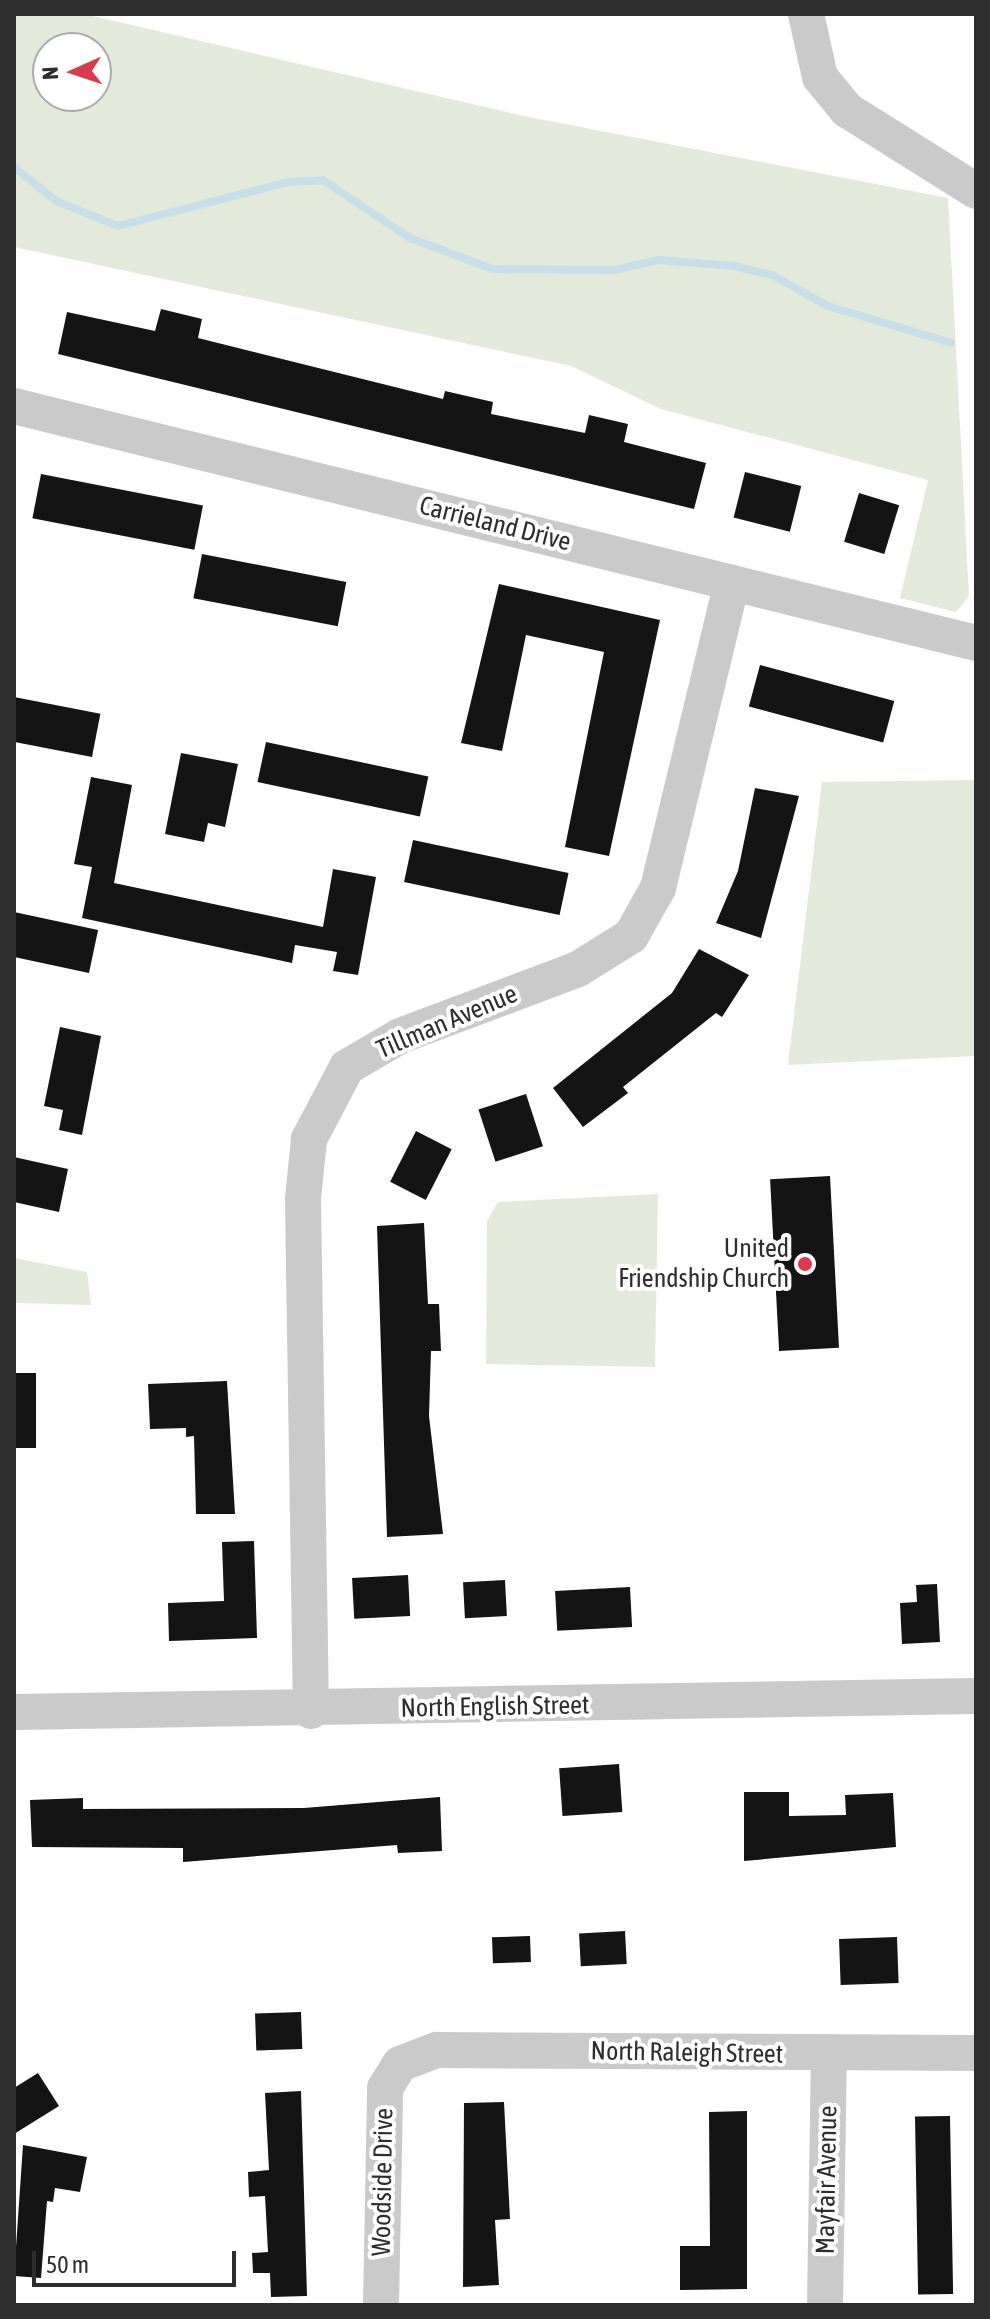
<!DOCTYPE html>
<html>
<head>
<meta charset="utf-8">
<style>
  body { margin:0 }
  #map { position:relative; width:990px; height:2319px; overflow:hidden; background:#fff; font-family:"Asap Condensed",sans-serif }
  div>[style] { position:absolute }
  .green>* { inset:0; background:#e4eadb }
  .stream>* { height:8px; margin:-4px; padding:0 4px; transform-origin:4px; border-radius:4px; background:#c8dee9 }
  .building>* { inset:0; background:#141414; transform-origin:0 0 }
  .minor>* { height:36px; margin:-18px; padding:0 18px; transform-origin:18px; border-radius:18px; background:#cacaca }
  .dots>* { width:22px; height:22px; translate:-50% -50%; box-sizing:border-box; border:4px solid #fff; border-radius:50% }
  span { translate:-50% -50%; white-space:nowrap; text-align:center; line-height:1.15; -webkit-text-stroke:8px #fff; paint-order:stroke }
  .street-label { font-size:26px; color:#2d2d2d }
  .poi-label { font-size:26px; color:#2d2d2d }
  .right { translate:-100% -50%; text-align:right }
  .frame { position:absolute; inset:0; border:16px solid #2d2d2d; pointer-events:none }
  .north { position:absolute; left:32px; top:32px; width:80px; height:80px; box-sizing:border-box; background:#fff; border:2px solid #ababab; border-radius:50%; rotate:267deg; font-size:22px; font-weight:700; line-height:32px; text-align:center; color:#2d2d2d }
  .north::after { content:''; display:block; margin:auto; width:28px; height:36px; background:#da3a4e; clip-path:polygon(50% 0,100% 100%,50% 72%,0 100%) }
  .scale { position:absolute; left:32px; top:2251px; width:204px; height:36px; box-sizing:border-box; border:4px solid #2d2d2d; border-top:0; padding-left:10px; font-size:24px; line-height:28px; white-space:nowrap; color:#2d2d2d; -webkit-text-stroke:6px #fff; paint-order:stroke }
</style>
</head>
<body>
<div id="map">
  <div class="green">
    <i style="clip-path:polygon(evenodd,14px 14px,84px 14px,524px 116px,948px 198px,969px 596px,956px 612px,900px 598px,928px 480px,661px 409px,571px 366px,14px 247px,14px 14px,48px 48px,96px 48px,96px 96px,48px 96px,48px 48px)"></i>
    <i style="clip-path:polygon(976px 780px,976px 1056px,788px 1065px,822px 782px)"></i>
    <i style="clip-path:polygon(658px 1194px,655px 1367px,486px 1364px,487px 1221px,498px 1202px)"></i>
    <i style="clip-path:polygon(14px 1258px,87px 1272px,91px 1305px,14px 1303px)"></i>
  </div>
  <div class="stream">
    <i style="left:14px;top:167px;width:54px;rotate:39deg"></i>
    <i style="left:56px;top:201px;width:67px;rotate:22deg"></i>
    <i style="left:118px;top:226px;width:176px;rotate:-14.5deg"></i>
    <i style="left:288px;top:182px;width:35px;rotate:-3deg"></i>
    <i style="left:323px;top:180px;width:105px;rotate:33.7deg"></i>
    <i style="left:410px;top:238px;width:88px;rotate:20.7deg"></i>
    <i style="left:492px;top:269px;width:122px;rotate:0.5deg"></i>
    <i style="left:614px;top:270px;width:45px;rotate:-12.8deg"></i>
    <i style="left:658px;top:260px;width:76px;rotate:4.5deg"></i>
    <i style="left:734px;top:266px;width:41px;rotate:14deg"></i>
    <i style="left:774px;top:276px;width:62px;rotate:29.1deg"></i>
    <i style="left:828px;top:306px;width:128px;rotate:16.7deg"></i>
  </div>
  <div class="building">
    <i style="clip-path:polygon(161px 309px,202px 319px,198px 338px,443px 399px,445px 391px,493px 402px,491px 414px,585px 433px,589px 415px,628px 424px,624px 442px,706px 463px,694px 509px,58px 354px,67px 312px,155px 331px)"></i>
    <i style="left:745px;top:472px;width:58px;height:47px;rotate:14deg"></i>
    <i style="left:41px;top:474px;width:165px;height:45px;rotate:11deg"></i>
    <i style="left:859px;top:493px;width:42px;height:51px;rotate:17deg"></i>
    <i style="left:202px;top:554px;width:147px;height:45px;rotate:11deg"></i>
    <i style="clip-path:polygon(499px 584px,660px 620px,609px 856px,565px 847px,604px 652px,526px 635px,502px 751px,461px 743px)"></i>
    <i style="left:760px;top:665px;width:139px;height:43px;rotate:15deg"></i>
    <i style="left:14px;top:697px;width:88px;height:44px;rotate:11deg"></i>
    <i style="left:266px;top:742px;width:166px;height:41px;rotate:12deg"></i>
    <i style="clip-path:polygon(181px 753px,238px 764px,225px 827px,208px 823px,204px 842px,165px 834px)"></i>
    <i style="clip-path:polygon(91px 777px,132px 785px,114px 883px,323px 927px,333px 869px,376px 877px,358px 975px,333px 971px,337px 952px,295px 945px,292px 963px,82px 918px,92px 867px,74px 864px)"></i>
    <i style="clip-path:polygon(755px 788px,799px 796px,761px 938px,716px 923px,738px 871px)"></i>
    <i style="left:413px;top:840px;width:159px;height:43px;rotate:12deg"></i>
    <i style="left:14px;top:912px;width:86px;height:44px;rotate:12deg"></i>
    <i style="clip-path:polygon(699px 949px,749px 975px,722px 1017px,716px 1013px,623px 1087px,628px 1093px,583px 1127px,553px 1088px,672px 993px)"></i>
    <i style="clip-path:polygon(60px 1027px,101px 1036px,82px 1135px,59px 1130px,63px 1110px,44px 1106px)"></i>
    <i style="left:526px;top:1094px;width:55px;height:50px;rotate:72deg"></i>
    <i style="left:416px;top:1131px;width:40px;height:57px;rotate:27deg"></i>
    <i style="clip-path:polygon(14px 1157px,68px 1169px,59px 1212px,14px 1202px)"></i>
    <i style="left:830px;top:1176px;width:172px;height:60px;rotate:87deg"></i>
    <i style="clip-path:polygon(424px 1223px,428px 1304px,439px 1304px,441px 1351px,431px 1351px,429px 1416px,443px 1534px,387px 1537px,377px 1226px)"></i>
    <i style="left:14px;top:1373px;width:22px;height:75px"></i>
    <i style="clip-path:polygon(227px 1381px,235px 1514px,196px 1514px,194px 1436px,186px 1437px,186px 1428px,150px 1429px,148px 1384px)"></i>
    <i style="clip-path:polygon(254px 1541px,257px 1638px,169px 1641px,168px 1603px,224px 1601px,222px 1542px)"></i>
    <i style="left:408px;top:1575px;width:41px;height:56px;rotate:87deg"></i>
    <i style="left:505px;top:1580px;width:36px;height:42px;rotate:87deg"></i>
    <i style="clip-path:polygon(937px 1584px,940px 1642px,902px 1644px,900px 1603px,917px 1602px,916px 1585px)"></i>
    <i style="left:630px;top:1587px;width:40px;height:75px;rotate:87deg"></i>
    <i style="left:619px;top:1764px;width:48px;height:60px;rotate:86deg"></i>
    <i style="clip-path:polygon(744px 1792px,789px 1792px,789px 1816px,846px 1815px,845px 1795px,893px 1793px,896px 1847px,744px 1861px)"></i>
    <i style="clip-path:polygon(440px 1797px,442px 1851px,398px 1853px,397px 1845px,183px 1862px,183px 1848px,32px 1847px,30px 1800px,83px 1798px,83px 1809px,304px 1808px)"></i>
    <i style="left:625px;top:1931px;width:33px;height:46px;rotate:87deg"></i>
    <i style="left:530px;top:1936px;width:26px;height:38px;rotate:88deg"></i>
    <i style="left:897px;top:1937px;width:46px;height:58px;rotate:88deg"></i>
    <i style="left:301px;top:2012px;width:37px;height:46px;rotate:88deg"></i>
    <i style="clip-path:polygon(38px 2073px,59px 2106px,14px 2134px,14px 2088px)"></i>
    <i style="clip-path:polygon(301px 2091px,307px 2296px,271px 2297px,270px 2273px,253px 2273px,252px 2253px,268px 2252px,265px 2196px,249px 2197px,248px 2172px,269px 2170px,265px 2093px)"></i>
    <i style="clip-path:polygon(504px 2102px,510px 2219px,495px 2220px,499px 2285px,463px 2287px,464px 2103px)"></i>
    <i style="clip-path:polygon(747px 2111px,747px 2289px,680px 2290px,680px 2246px,710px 2246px,709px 2112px)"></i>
    <i style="left:950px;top:2116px;width:178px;height:35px;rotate:89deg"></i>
    <i style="clip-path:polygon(23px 2145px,87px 2157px,80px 2192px,55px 2188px,53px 2202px,47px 2201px,41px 2278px,14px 2276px)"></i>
  </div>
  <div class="minor">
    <i style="left:806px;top:14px;width:65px;rotate:77.5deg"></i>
    <i style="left:820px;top:77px;width:43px;rotate:50.7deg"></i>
    <i style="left:847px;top:110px;width:152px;rotate:32.1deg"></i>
    <i style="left:14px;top:406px;width:991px;rotate:13.84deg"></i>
    <i style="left:311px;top:1711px;width:512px;rotate:-90.9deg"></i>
    <i style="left:303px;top:1199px;width:60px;rotate:-84.3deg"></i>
    <i style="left:309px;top:1139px;width:81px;rotate:-62.2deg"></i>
    <i style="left:347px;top:1067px;width:61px;rotate:-30.3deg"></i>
    <i style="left:400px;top:1036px;width:190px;rotate:-20.6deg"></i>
    <i style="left:578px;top:969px;width:62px;rotate:-31.9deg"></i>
    <i style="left:631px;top:936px;width:55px;rotate:-60.6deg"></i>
    <i style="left:658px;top:888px;width:314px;rotate:-76.4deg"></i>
    <i style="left:14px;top:1712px;width:962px;rotate:-0.95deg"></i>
    <i style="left:381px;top:2305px;width:217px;rotate:-88.9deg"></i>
    <i style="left:385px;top:2088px;width:28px;rotate:-58deg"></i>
    <i style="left:400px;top:2064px;width:40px;rotate:-21deg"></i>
    <i style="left:437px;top:2050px;width:539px;rotate:0.32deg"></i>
    <i style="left:825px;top:2305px;width:250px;rotate:-89.1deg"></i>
  </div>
  <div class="dots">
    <i style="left:805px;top:1264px;background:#da3a4e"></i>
  </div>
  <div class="street-label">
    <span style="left:495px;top:524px;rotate:14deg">Carrieland Drive</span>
    <span style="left:447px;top:1022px;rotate:-23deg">Tillman Avenue</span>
    <span style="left:495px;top:1707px;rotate:-1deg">North English Street</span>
    <span style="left:687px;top:2053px;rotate:1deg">North Raleigh Street</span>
    <span style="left:827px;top:2180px;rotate:-89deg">Mayfair Avenue</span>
    <span style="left:383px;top:2182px;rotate:-89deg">Woodside Drive</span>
  </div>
  <div class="poi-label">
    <span class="right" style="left:789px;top:1264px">United<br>Friendship Church</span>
  </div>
  <div class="frame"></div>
  <div class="north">N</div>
  <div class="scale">50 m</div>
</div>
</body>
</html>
